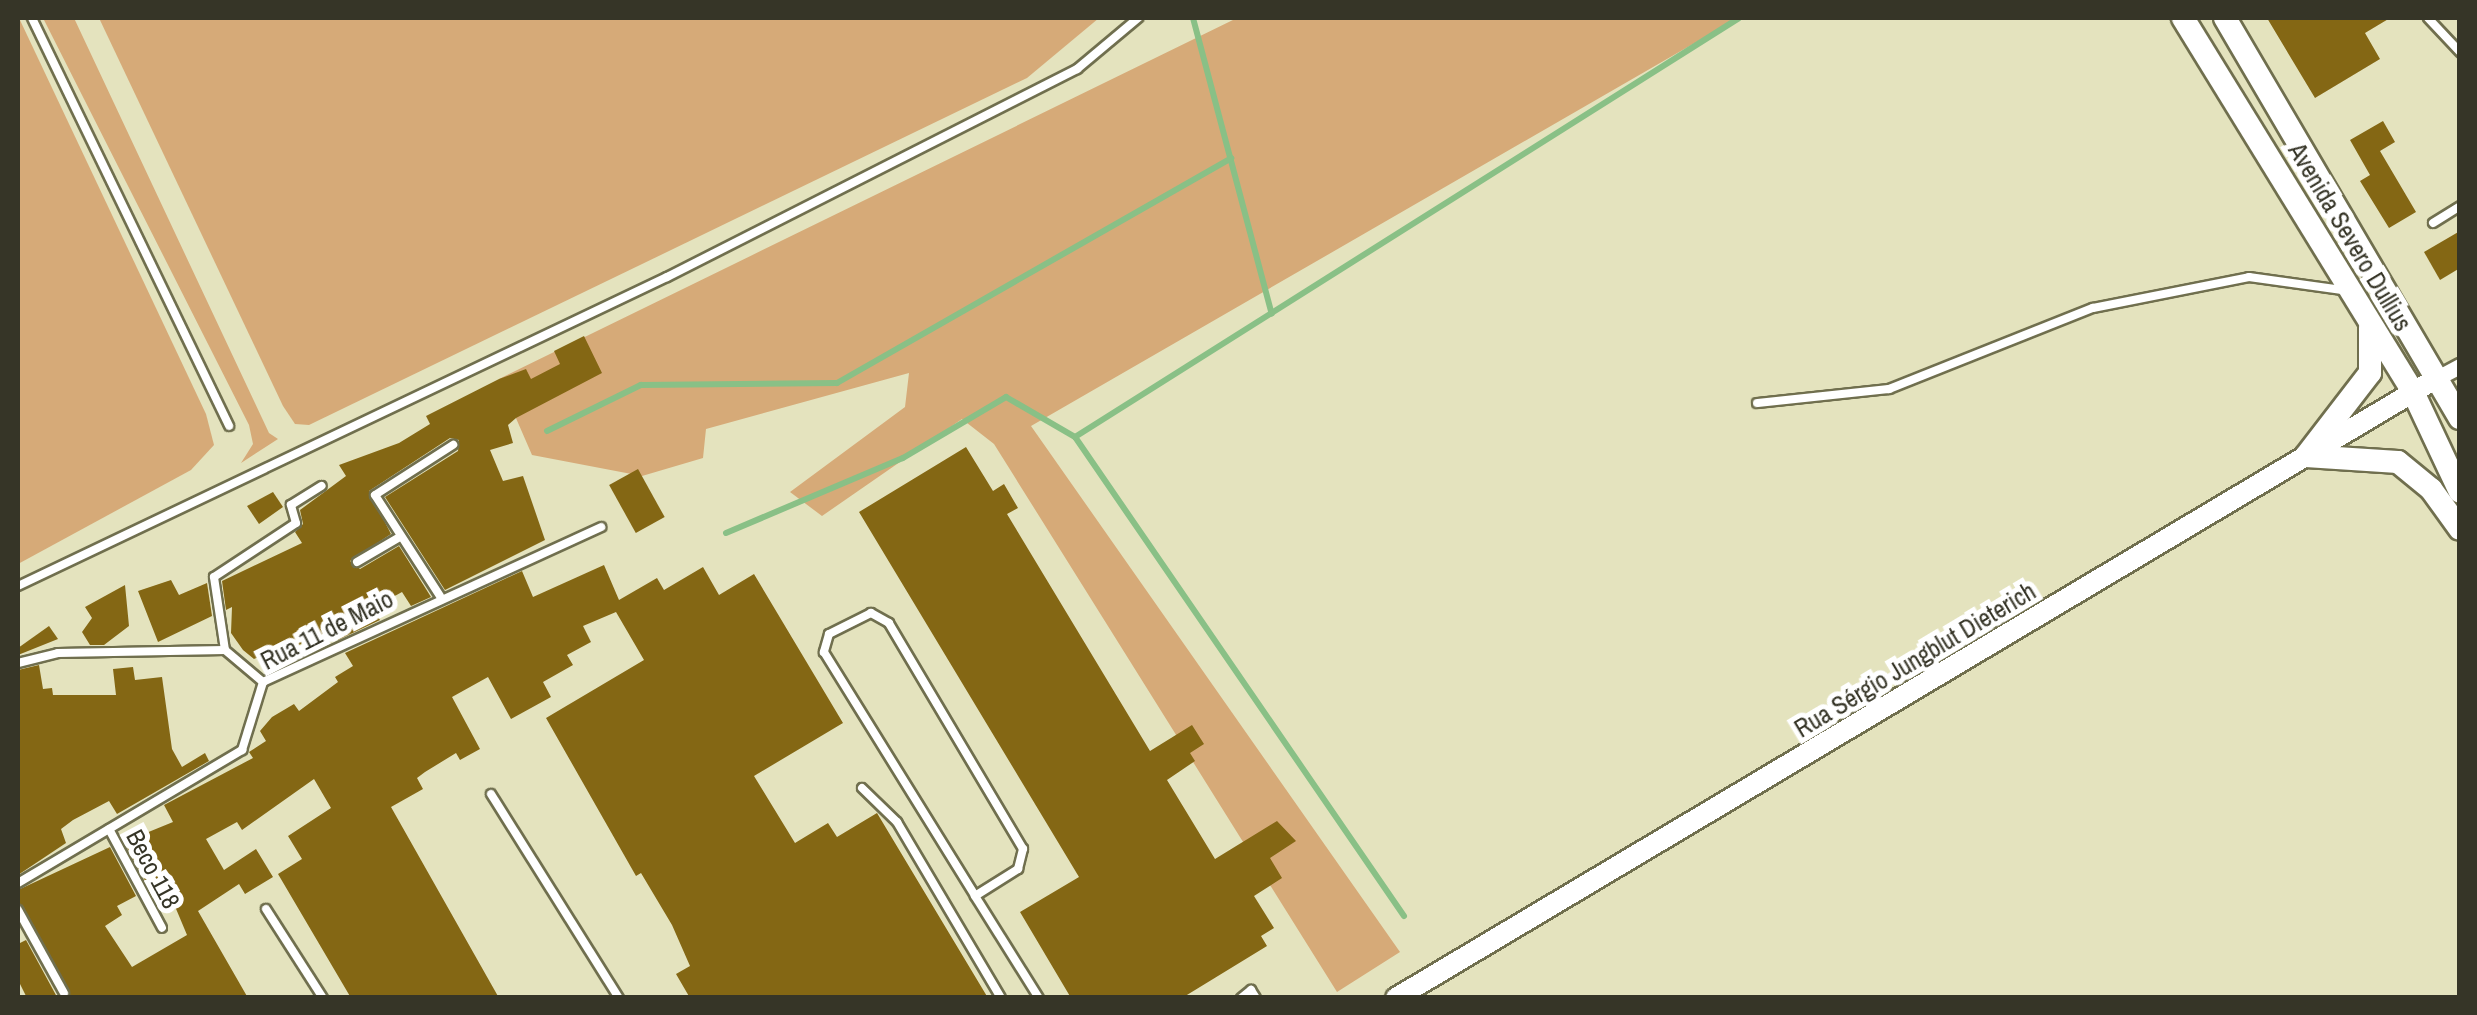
<!DOCTYPE html>
<html>
<head>
<meta charset="utf-8">
<style>
  body { margin:0 }
  #map { position:relative; width:2477px; height:1015px; overflow:hidden; background:#e4e3be; font-family:"Archivo Narrow",sans-serif }
  div>[style] { position:absolute }
  .green>* { inset:0; background:#d6aa78 }
  .stream>* { height:6px; margin:-3px; padding:0 3px; transform-origin:3px; border-radius:3px; background:#89c086 }
  .building>* { inset:0; background:#846714; transform-origin:0 0 }
  .roads { filter:drop-shadow(2px 0 #706f4e) drop-shadow(-2px 0 #706f4e) drop-shadow(0 2px #706f4e) drop-shadow(0 -2px #706f4e) }
  .service>* { height:8px; margin:-4px; padding:0 4px; transform-origin:4px; border-radius:4px; background:#fff }
  .minor>* { height:15px; margin:-7.5px; padding:0 7.5px; transform-origin:7.5px; border-radius:7.5px; background:#fff }
  .tertiary>* { height:20px; margin:-10px; padding:0 10px; transform-origin:10px; border-radius:10px; background:#fff }
  .secondary>* { height:22px; margin:-11px; padding:0 11px; transform-origin:11px; border-radius:11px; background:#fff }
  span { translate:-50% -50%; white-space:nowrap; text-align:center; line-height:1.15; -webkit-text-stroke:10px #fff; paint-order:stroke }
  .street-label { font-size:25px; color:#363527 }
  .frame { position:absolute; inset:0; border:20px solid #363527; pointer-events:none }
</style>
</head>
<body>
<div id="map">
  <div class="green">
    <i style="clip-path:polygon(19px 18px,206px 414px,214px 445px,191px 470px,18px 564px)"></i>
    <i style="clip-path:polygon(43px 18px,74px 18px,269px 433px,278px 439px,241px 463px,253px 444px,249px 425px)"></i>
    <i style="clip-path:polygon(99px 18px,1099px 18px,1027px 78px,309px 425px,295px 424px,283px 406px)"></i>
    <i style="clip-path:polygon(1237px 18px,1738px 18px,1031px 426px,1400px 952px,1337px 992px,994px 444px,962px 419px,822px 516px,790px 492px,905px 407px,909px 373px,706px 429px,703px 458px,642px 476px,532px 455px,499px 379px)"></i>
  </div>
  <div class="stream">
    <i style="left:1193px;top:18px;width:306px;rotate:75.1deg"></i>
    <i style="left:547px;top:431px;width:105px;rotate:-26.1deg"></i>
    <i style="left:641px;top:385px;width:196px;rotate:-0.6deg"></i>
    <i style="left:837px;top:383px;width:454px;rotate:-29.7deg"></i>
    <i style="left:726px;top:533px;width:192px;rotate:-23deg"></i>
    <i style="left:903px;top:458px;width:120px;rotate:-30.6deg"></i>
    <i style="left:1006px;top:397px;width:80px;rotate:30.1deg"></i>
    <i style="left:1404px;top:916px;width:581px;rotate:-124.48deg"></i>
    <i style="left:1075px;top:437px;width:785px;rotate:-32.25deg"></i>
  </div>
  <div class="building">
    <i style="clip-path:polygon(2267px 18px,2390px 18px,2365px 33px,2380px 59px,2315px 98px)"></i>
    <i style="clip-path:polygon(2383px 121px,2395px 142px,2380px 151px,2416px 212px,2389px 228px,2360px 181px,2370px 175px,2350px 140px)"></i>
    <i style="clip-path:polygon(2460px 231px,2460px 268px,2440px 280px,2424px 252px)"></i>
    <i style="clip-path:polygon(584px 336px,602px 373px,516px 418px,508px 425px,513px 443px,490px 450px,503px 481px,523px 476px,545px 540px,445px 590px,385px 497px,458px 451px,459px 440px,450px 438px,369px 491px,391px 534px,350px 561px,360px 569px,399px 546px,431px 597px,411px 606px,402px 592px,373px 608px,380px 620px,338px 640px,333px 632px,319px 639px,316px 633px,269px 667px,263px 655px,254px 659px,243px 650px,231px 633px,232px 607px,226px 610px,222px 581px,302px 543px,295px 532px,303px 524px,300px 510px,346px 476px,339px 465px,399px 443px,430px 424px,426px 416px,499px 379px,526px 369px,531px 379px,560px 364px,554px 351px)"></i>
    <i style="clip-path:polygon(966px 447px,993px 491px,1004px 484px,1018px 508px,1007px 514px,1150px 751px,1192px 725px,1204px 744px,1190px 753px,1195px 761px,1167px 780px,1215px 859px,1277px 821px,1296px 841px,1270px 858px,1282px 878px,1254px 896px,1274px 928px,1261px 936px,1267px 946px,1182px 998px,1071px 998px,1020px 912px,1079px 877px,859px 512px)"></i>
    <i style="left:638px;top:469px;width:55px;height:33px;rotate:61deg"></i>
    <i style="clip-path:polygon(273px 492px,283px 507px,259px 524px,247px 506px)"></i>
    <i style="clip-path:polygon(604px 565px,619px 600px,657px 578px,664px 590px,703px 567px,719px 595px,754px 574px,843px 723px,754px 776px,795px 843px,828px 823px,837px 837px,877px 813px,988px 998px,690px 998px,676px 974px,690px 966px,672px 925px,641px 873px,636px 876px,546px 718px,644px 660px,616px 612px,583px 626px,591px 642px,567px 655px,573px 665px,543px 682px,551px 697px,511px 719px,488px 677px,452px 697px,480px 749px,460px 760px,456px 753px,425px 772px,417px 778px,423px 789px,391px 807px,499px 998px,351px 998px,278px 874px,302px 859px,288px 836px,331px 808px,314px 779px,242px 830px,237px 822px,206px 839px,224px 870px,256px 849px,273px 877px,245px 894px,239px 884px,198px 911px,248px 998px,70px 998px,18px 903px,18px 890px,110px 847px,136px 896px,117px 906px,122px 915px,105px 926px,132px 967px,187px 935px,174px 904px,161px 910px,124px 842px,173px 822px,164px 805px,253px 758px,249px 752px,266px 741px,260px 731px,272px 717px,294px 704px,299px 711px,338px 682px,335px 677px,353px 666px,345px 653px,522px 571px,533px 597px)"></i>
    <i style="clip-path:polygon(171px 580px,179px 595px,207px 583px,212px 616px,158px 642px,138px 591px)"></i>
    <i style="clip-path:polygon(125px 585px,129px 626px,104px 645px,90px 645px,82px 632px,92px 618px,85px 607px)"></i>
    <i style="clip-path:polygon(49px 626px,58px 639px,18px 655px,18px 648px)"></i>
    <i style="clip-path:polygon(39px 665px,43px 689px,52px 688px,53px 695px,116px 695px,113px 669px,133px 667px,135px 680px,162px 677px,172px 749px,182px 767px,205px 753px,209px 761px,117px 814px,109px 801px,73px 820px,61px 829px,66px 843px,18px 875px,18px 670px)"></i>
    <i style="clip-path:polygon(26px 940px,57px 997px,58px 998px,27px 998px,18px 980px,18px 944px)"></i>
  </div>
  <div class="roads">
    <div class="service">
      <i style="left:32px;top:18px;width:453px;rotate:64.2deg"></i>
      <i style="left:2428px;top:18px;width:47px;rotate:46.7deg"></i>
      <i style="left:2433px;top:223px;width:32px;rotate:-32deg"></i>
      <i style="left:1757px;top:403px;width:133px;rotate:-6.1deg"></i>
      <i style="left:1889px;top:389px;width:219px;rotate:-21.7deg"></i>
      <i style="left:2093px;top:308px;width:159px;rotate:-11.2deg"></i>
      <i style="left:2249px;top:277px;width:94px;rotate:8deg"></i>
      <i style="left:357px;top:562px;width:48px;rotate:-30.3deg"></i>
      <i style="left:18px;top:586px;width:719px;rotate:-25.46deg"></i>
      <i style="left:667px;top:277px;width:460px;rotate:-26.9deg"></i>
      <i style="left:1077px;top:69px;width:80px;rotate:-39.9deg"></i>
      <i style="left:440px;top:596px;width:120px;rotate:-122.8deg"></i>
      <i style="left:375px;top:495px;width:93px;rotate:-32.7deg"></i>
      <i style="left:225px;top:650px;width:74px;rotate:-98.6deg"></i>
      <i style="left:214px;top:577px;width:98px;rotate:-33.4deg"></i>
      <i style="left:296px;top:523px;width:19px;rotate:-106deg"></i>
      <i style="left:291px;top:505px;width:36px;rotate:-32deg"></i>
      <i style="left:18px;top:663px;width:41px;rotate:-14deg"></i>
      <i style="left:58px;top:653px;width:167px;rotate:-1deg"></i>
      <i style="left:225px;top:650px;width:50px;rotate:40.1deg"></i>
      <i style="left:862px;top:788px;width:49px;rotate:44.2deg"></i>
      <i style="left:897px;top:822px;width:204px;rotate:59.4deg"></i>
      <i style="left:491px;top:794px;width:241px;rotate:57.9deg"></i>
      <i style="left:109px;top:829px;width:112px;rotate:61.8deg"></i>
      <i style="left:18px;top:883px;width:261px;rotate:-30.7deg"></i>
      <i style="left:242px;top:750px;width:71px;rotate:-72.8deg"></i>
      <i style="left:263px;top:682px;width:372px;rotate:-24.6deg"></i>
      <i style="left:975px;top:896px;width:51px;rotate:-32.1deg"></i>
      <i style="left:1018px;top:869px;width:21px;rotate:-76deg"></i>
      <i style="left:1023px;top:849px;width:263px;rotate:-120.7deg"></i>
      <i style="left:889px;top:623px;width:21px;rotate:-151deg"></i>
      <i style="left:871px;top:613px;width:47px;rotate:153.4deg"></i>
      <i style="left:829px;top:634px;width:19px;rotate:106deg"></i>
      <i style="left:824px;top:652px;width:287px;rotate:58.2deg"></i>
      <i style="left:975px;top:896px;width:120px;rotate:57.9deg"></i>
      <i style="left:266px;top:909px;width:106px;rotate:57.4deg"></i>
      <i style="left:18px;top:910px;width:95px;rotate:61deg"></i>
      <i style="left:1241px;top:998px;width:13px;rotate:-39deg"></i>
      <i style="left:1251px;top:990px;width:9px;rotate:58deg"></i>
    </div>
    <div class="minor">
      <i style="left:2437px;top:378px;width:26px;rotate:-28deg"></i>
    </div>
    <div class="tertiary">
      <i style="left:1396px;top:998px;width:1212px;rotate:-30.78deg"></i>
    </div>
    <div class="secondary">
      <i style="left:2183px;top:18px;width:439px;rotate:58.4deg"></i>
      <i style="left:2413px;top:392px;width:110px;rotate:64.8deg"></i>
      <i style="left:2225px;top:18px;width:464px;rotate:59.6deg"></i>
      <i style="left:2306px;top:456px;width:92px;rotate:3.7deg"></i>
      <i style="left:2398px;top:462px;width:43px;rotate:39.3deg"></i>
      <i style="left:2431px;top:489px;width:49px;rotate:54.1deg"></i>
      <i style="left:2306px;top:456px;width:105px;rotate:-52.4deg"></i>
      <i style="left:2370px;top:373px;width:45px;rotate:-90deg"></i>
    </div>
  </div>
  <div class="street-label">
    <span style="left:2350px;top:237px;rotate:59deg">Avenida Severo Dullius</span>
    <span style="left:327px;top:630px;rotate:-27deg">Rua 11 de Maio</span>
    <span style="left:1915px;top:660px;rotate:-31deg">Rua Sérgio Jungblut Dieterich</span>
    <span style="left:153px;top:869px;rotate:62deg">Beco 118</span>
  </div>
  <div class="frame"></div>
</div>
</body>
</html>
